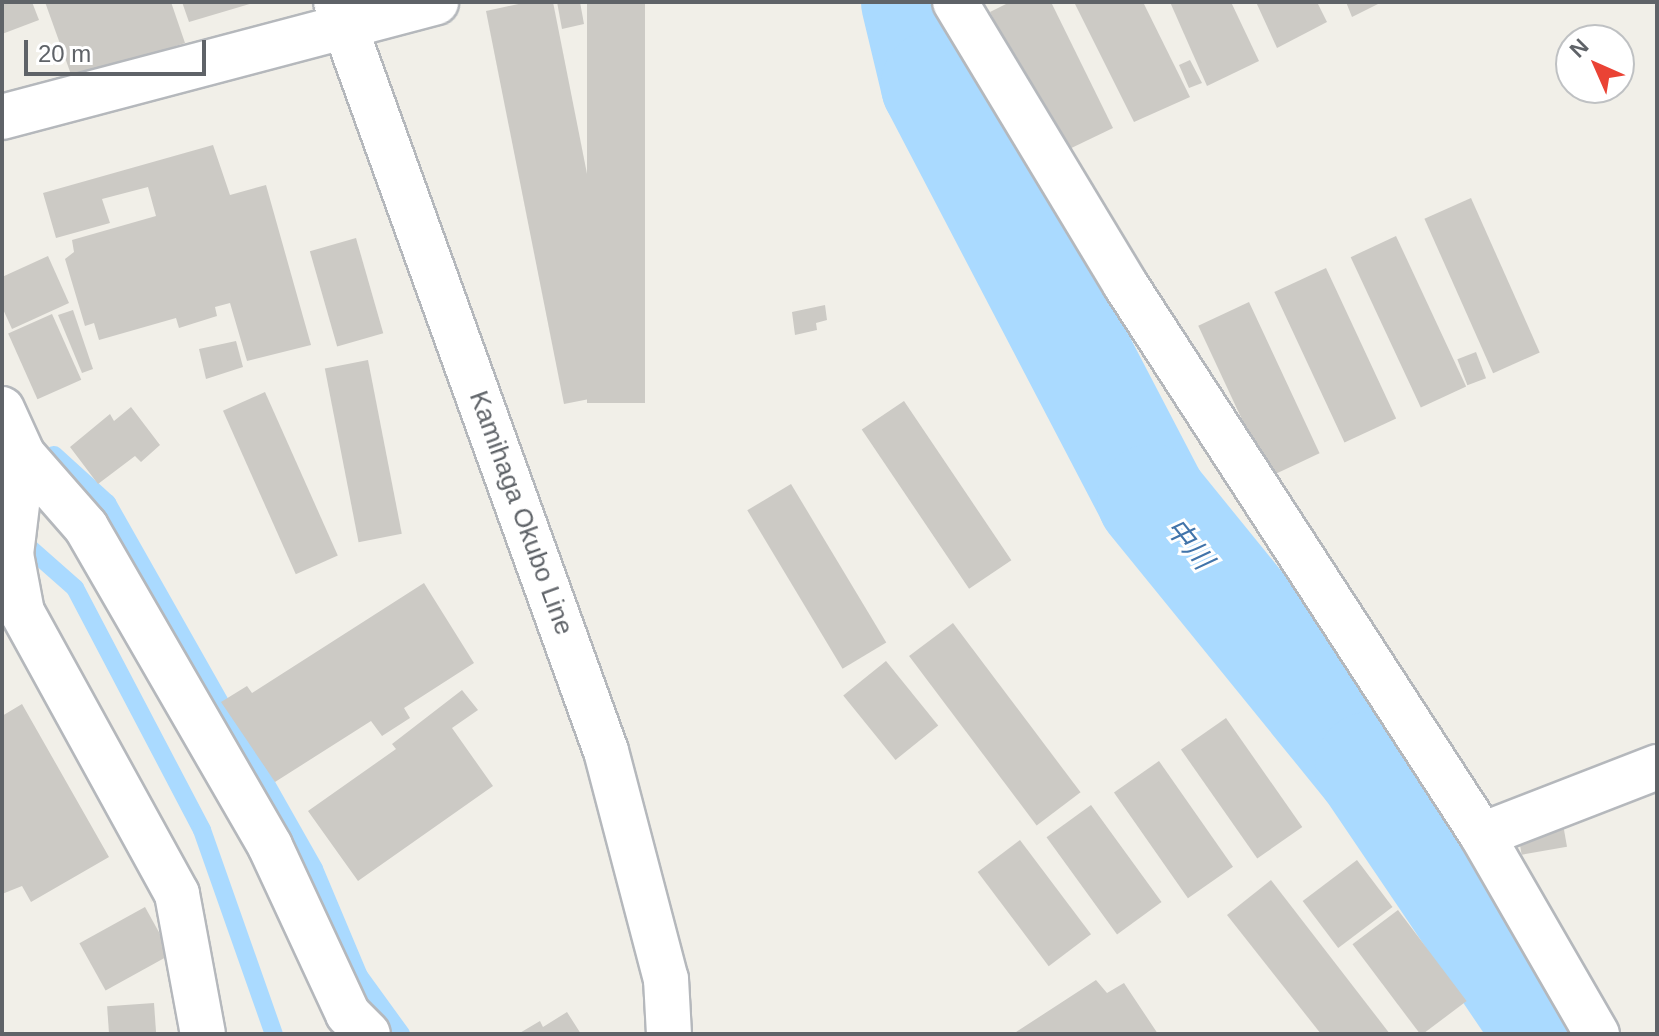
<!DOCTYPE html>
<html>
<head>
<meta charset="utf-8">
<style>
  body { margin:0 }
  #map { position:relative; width:1659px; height:1036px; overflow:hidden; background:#f1efe8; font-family:Arial,"Noto Sans JP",sans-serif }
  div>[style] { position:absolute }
  .stream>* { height:18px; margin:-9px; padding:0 9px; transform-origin:9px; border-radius:9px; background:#aadaff }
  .river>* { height:110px; margin:-55px; padding:0 55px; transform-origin:55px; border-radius:55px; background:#aadaff }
  .building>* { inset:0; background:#cccac5; transform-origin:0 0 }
  .roads { filter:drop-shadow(2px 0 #b5b8bc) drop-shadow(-2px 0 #b5b8bc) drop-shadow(0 2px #b5b8bc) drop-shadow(0 -2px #b5b8bc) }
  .street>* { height:44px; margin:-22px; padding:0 22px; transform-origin:22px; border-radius:22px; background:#fff }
  .secondary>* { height:44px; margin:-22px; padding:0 22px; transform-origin:22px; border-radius:22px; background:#fff }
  span { translate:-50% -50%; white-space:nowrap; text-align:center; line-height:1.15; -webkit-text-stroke:6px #fff; paint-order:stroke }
  .street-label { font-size:26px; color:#5f6368 }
  .water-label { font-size:28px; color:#4174aa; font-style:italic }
  .frame { position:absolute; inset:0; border:4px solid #5f6368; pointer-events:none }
  .north { position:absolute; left:1555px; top:24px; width:80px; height:80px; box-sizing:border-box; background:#fff; border:2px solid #bfc1c3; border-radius:50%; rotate:315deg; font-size:22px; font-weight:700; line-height:32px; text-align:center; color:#5f6368 }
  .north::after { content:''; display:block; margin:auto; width:28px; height:36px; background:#ea4335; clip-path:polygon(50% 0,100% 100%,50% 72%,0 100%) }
  .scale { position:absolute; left:24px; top:40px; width:182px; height:36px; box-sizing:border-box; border:4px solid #5f6368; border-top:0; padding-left:10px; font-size:24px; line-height:28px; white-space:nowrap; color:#5f6368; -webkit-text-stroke:6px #fff; paint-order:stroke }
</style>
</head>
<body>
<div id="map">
  <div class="stream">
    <i style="left:54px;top:455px;width:72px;rotate:42.2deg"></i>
    <i style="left:107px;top:503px;width:420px;rotate:60.5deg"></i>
    <i style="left:314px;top:869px;width:116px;rotate:67.2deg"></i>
    <i style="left:359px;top:976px;width:72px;rotate:54.1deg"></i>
    <i style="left:16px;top:536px;width:79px;rotate:41.4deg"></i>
    <i style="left:75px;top:588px;width:273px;rotate:62.3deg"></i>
    <i style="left:202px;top:830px;width:216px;rotate:70.6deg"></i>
  </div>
  <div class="river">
    <i style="left:916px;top:2px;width:85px;rotate:76.5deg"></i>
    <i style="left:936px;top:85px;width:467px;rotate:62.4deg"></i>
    <i style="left:1152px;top:499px;width:345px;rotate:50.9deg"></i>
    <i style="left:1370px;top:767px;width:323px;rotate:55.9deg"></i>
  </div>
  <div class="building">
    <i style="clip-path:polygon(2px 2px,32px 2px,39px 20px,2px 34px)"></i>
    <i style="clip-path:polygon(45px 2px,171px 2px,185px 43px,73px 80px)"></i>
    <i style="clip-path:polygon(182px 2px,253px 2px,253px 3px,189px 22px)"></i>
    <i style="clip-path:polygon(528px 2px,553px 2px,630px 391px,564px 404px,486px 11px)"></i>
    <i style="clip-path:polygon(557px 2px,580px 2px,584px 24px,562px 29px)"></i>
    <i style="left:587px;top:2px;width:58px;height:401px"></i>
    <i style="clip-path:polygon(1010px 2px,1051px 2px,1113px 128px,1061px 153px,990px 12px)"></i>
    <i style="clip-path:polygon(1074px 2px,1143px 2px,1190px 97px,1134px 122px)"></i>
    <i style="clip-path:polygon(1170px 2px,1231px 2px,1259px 61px,1207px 86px)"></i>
    <i style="clip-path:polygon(1256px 2px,1317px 2px,1327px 22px,1277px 48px)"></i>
    <i style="clip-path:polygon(1346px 2px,1382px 2px,1352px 17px)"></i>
    <i style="clip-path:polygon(1190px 60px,1202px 83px,1189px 88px,1179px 65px)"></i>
    <i style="clip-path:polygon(213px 145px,230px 195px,266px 185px,311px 345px,247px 361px,230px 303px,215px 307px,217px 316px,179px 328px,176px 318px,99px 340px,94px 323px,85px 326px,65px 259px,74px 252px,72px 240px,156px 216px,148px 187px,102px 199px,110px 223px,56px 238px,43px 193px)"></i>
    <i style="left:1471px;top:198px;width:169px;height:51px;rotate:66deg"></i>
    <i style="left:1396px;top:236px;width:166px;height:50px;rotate:65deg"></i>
    <i style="left:356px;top:238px;width:99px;height:48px;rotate:74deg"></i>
    <i style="clip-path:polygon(48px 256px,69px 303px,12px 329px,2px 307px,2px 277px)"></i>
    <i style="left:1326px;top:268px;width:166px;height:57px;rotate:65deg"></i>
    <i style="left:1249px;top:302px;width:167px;height:56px;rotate:65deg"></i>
    <i style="clip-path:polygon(825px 305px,827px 320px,816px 323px,817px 330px,795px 335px,792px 312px)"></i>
    <i style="clip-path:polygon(73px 310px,93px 369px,82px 373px,58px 315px)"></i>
    <i style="left:52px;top:314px;width:72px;height:48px;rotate:66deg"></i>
    <i style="clip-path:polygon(236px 341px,243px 367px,206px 379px,199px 349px)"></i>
    <i style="left:1476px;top:352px;width:28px;height:20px;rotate:69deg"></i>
    <i style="left:368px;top:360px;width:177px;height:44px;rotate:79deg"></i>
    <i style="left:265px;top:392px;width:179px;height:46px;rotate:66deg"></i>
    <i style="left:904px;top:401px;width:192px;height:51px;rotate:56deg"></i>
    <i style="clip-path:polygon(131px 407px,160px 445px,141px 462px,135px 456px,98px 484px,70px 447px,110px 414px,114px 421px)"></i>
    <i style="left:791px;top:484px;width:185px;height:51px;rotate:59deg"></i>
    <i style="clip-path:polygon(424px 583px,474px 663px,404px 708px,410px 718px,382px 736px,371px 721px,275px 782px,221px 702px,247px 686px,252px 693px)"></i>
    <i style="left:953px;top:623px;width:212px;height:55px;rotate:53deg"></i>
    <i style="left:886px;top:661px;width:83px;height:55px;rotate:51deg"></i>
    <i style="clip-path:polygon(462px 690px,478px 710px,452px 728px,493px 786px,358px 881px,308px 811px,396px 749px,392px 744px)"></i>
    <i style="clip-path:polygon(22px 704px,109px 857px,31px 902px,22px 886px,2px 894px,2px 716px)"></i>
    <i style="left:1226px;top:718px;width:133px;height:55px;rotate:55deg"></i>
    <i style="left:1159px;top:761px;width:129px;height:55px;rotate:55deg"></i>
    <i style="left:1091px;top:805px;width:120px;height:55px;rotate:54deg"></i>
    <i style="left:1563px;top:824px;width:23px;height:46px;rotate:80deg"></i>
    <i style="left:1020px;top:840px;width:118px;height:53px;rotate:53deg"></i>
    <i style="left:1357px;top:860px;width:59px;height:68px;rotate:53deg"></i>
    <i style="clip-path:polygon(1271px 880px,1390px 1034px,1321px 1034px,1227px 915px)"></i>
    <i style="left:145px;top:907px;width:54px;height:75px;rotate:61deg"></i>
    <i style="left:1398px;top:910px;width:114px;height:57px;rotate:53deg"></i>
    <i style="clip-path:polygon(1096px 980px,1107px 993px,1124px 983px,1158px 1034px,1013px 1034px)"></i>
    <i style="left:154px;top:1003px;width:31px;height:47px;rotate:86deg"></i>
    <i style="clip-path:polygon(567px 1012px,581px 1034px,518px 1034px,540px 1021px,543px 1027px)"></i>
  </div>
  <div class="roads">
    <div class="street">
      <i style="left:955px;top:2px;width:329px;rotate:58.9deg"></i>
      <i style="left:1125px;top:284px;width:657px;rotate:57.06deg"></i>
      <i style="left:1482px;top:835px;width:230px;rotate:60deg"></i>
      <i style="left:2px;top:117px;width:449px;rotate:-14.8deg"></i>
      <i style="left:2px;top:409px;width:51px;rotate:65.5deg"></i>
      <i style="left:23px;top:455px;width:96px;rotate:48.8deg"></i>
      <i style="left:86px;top:527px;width:368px;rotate:60deg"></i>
      <i style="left:270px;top:846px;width:185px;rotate:65.1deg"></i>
      <i style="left:348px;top:1014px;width:28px;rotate:45deg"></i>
      <i style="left:23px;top:455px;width:100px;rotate:96.9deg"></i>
      <i style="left:11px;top:554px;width:59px;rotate:79.3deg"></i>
      <i style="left:22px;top:612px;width:322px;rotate:61.2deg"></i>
      <i style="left:177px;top:894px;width:142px;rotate:79.5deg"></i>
      <i style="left:1482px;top:835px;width:188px;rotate:-21.2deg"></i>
    </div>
    <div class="secondary">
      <i style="left:336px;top:2px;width:796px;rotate:70.18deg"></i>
      <i style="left:606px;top:751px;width:236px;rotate:75.3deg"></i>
      <i style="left:666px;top:979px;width:55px;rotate:86.9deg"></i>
    </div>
  </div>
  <div class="street-label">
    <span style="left:521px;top:513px;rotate:70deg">Kamihaga Okubo Line</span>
  </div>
  <div class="water-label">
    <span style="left:1189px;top:544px;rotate:51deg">中川</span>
  </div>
  <div class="frame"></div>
  <div class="north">N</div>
  <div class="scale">20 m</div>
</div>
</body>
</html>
